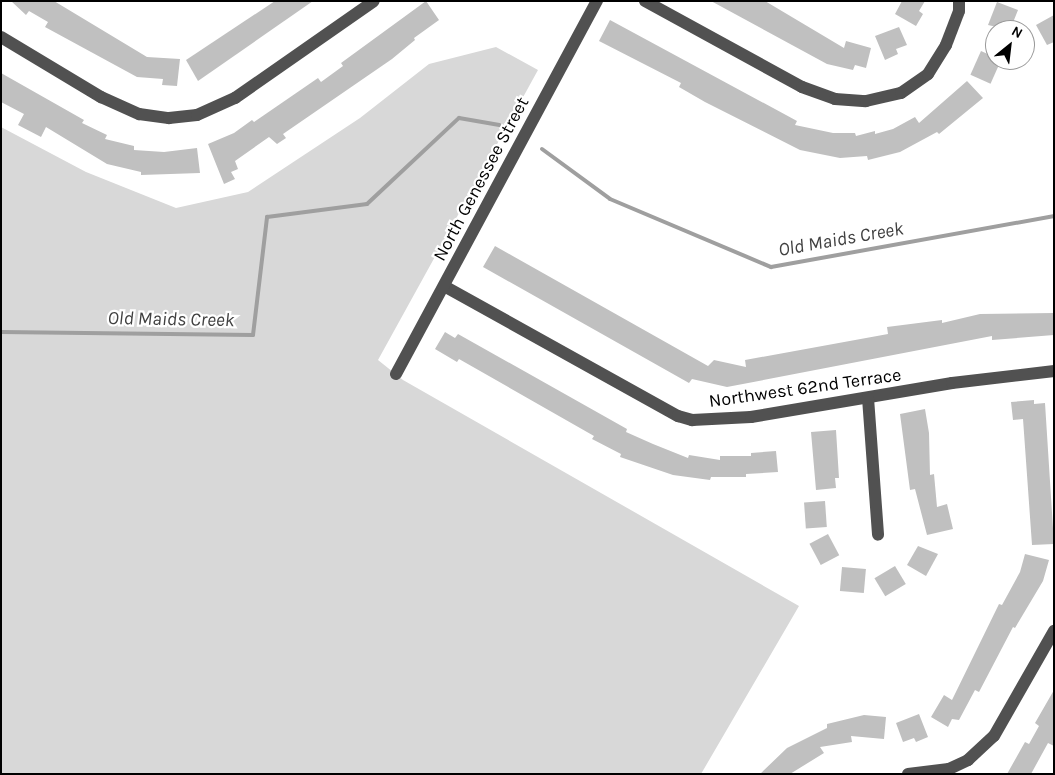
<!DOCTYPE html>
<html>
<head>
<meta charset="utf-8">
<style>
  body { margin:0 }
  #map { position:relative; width:1055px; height:775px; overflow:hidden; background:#fff; font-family:Karla,sans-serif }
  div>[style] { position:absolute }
  .green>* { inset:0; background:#d8d8d8 }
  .stream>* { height:4px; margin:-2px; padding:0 2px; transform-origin:2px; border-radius:2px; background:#9f9f9f }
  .building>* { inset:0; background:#c0c0c0; transform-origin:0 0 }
  .minor>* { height:12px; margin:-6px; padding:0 6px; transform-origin:6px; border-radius:6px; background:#515151 }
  span { translate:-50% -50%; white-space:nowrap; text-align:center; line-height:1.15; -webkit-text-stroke:4.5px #fff; paint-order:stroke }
  .street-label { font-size:18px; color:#000 }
  .water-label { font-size:19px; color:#404040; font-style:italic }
  .frame { position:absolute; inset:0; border:2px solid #000; pointer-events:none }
  .north { position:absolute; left:985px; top:20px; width:50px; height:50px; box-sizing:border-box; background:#fff; border:1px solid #999; border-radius:50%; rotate:29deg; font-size:14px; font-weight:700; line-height:20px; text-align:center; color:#000 }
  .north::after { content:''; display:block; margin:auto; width:18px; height:22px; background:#000; clip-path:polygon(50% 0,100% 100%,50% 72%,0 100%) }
</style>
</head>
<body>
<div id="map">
  <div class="green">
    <i style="clip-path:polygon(496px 47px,538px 70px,378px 360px,403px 380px,799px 606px,701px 774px,1px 774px,1px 127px,86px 172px,176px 208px,248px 192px,360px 118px,429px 64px)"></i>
  </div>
  <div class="stream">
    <i style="left:542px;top:149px;width:84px;rotate:36.3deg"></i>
    <i style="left:610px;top:199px;width:175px;rotate:22.9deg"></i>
    <i style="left:771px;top:267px;width:288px;rotate:-10.2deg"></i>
    <i style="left:1px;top:332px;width:252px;rotate:0.7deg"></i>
    <i style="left:253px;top:335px;width:119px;rotate:-83.2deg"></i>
    <i style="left:267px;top:217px;width:101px;rotate:-7.4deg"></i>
    <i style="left:367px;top:204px;width:126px;rotate:-43.1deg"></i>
    <i style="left:459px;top:118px;width:41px;rotate:9.9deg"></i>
  </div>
  <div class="building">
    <i style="clip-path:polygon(11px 1px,54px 1px,147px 57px,180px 59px,177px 86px,162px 85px,163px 79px,137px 77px,45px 27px,48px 22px,29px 11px,26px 15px)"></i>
    <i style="clip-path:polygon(275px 1px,313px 1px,198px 81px,186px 60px)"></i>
    <i style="clip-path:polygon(426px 1px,439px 20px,414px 38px,415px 40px,392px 59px,283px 134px,286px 138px,277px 144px,269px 137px,235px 161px,238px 169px,231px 172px,235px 179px,224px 184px,208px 144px,234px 133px,252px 120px,254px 122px,318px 78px,321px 82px,343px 66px,341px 63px)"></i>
    <i style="clip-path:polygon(711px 1px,765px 1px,844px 48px,846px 41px,871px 48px,866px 68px,855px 65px,853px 70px,827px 64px)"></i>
    <i style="clip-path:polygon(902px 1px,925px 1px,919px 11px,923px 14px,916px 26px,895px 14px)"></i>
    <i style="clip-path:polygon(997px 2px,1018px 10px,1010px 30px,988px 25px)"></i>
    <i style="clip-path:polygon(1054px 15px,1054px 42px,1047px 45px,1036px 25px)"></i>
    <i style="clip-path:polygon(610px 20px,786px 115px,797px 121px,795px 125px,833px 133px,855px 133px,856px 136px,875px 131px,875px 134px,893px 129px,915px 117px,919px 123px,967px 81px,983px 98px,939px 134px,937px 132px,900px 152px,868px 160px,867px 156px,840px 158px,800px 150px,705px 102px,679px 87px,681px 83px,599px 41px)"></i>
    <i style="clip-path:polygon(899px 27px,907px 45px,896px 49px,898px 54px,885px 60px,875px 36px)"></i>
    <i style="left:981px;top:51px;width:22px;height:26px;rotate:24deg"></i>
    <i style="clip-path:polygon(1px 73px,84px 120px,82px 123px,107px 135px,105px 139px,134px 146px,134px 150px,164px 152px,197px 148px,200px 173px,141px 175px,141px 172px,107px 164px,46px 127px,41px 137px,18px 125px,24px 114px,1px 102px)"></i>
    <i style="clip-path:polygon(495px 246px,708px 366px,714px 360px,746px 367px,745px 360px,888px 334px,887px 327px,942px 320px,942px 323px,980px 314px,1054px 313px,1054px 335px,992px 340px,992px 336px,727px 387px,692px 379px,689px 383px,483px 267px)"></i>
    <i style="clip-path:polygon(445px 332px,455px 338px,458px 334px,627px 429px,626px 432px,653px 444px,688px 458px,689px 455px,720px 460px,720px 456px,751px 456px,751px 453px,776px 451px,778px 472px,746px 474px,746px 477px,711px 477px,710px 480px,673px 475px,620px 457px,621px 454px,592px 439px,594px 436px,459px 359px,457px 362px,435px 349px)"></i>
    <i style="clip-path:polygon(1034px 400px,1034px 404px,1045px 403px,1054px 544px,1032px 545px,1023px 419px,1013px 420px,1011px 402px)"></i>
    <i style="clip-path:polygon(925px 409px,929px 433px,930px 475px,934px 474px,937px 507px,947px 504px,953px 529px,927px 535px,915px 489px,910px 490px,900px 414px)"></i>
    <i style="clip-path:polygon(836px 430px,839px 478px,835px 478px,836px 488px,816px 490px,811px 432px)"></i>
    <i style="left:825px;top:501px;width:26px;height:21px;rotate:86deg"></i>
    <i style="left:828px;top:534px;width:24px;height:21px;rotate:62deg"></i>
    <i style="clip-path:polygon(918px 546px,938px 554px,926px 576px,907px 565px)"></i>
    <i style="clip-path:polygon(1025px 554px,1049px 560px,1043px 581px,1015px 628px,1013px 627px,979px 692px,975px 690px,959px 720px,952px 719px,948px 727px,931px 717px,944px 695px,952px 700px,999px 604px,1002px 605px,1020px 572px)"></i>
    <i style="left:895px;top:566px;width:21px;height:24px;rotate:59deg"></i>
    <i style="left:842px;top:567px;width:24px;height:24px;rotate:5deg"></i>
    <i style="clip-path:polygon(1054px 690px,1054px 746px,1048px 743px,1031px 774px,1007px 774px,1025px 742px,1029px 744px,1039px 726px,1035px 723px)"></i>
    <i style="clip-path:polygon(919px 714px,928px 737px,916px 742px,914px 738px,903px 742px,896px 723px)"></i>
    <i style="clip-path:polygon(864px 715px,886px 717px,884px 739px,851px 736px,852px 742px,820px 747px,824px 753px,790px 774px,760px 774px,787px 748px,827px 728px,827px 724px)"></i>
  </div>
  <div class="minor">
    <i style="left:645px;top:1px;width:179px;rotate:28.7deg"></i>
    <i style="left:802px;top:87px;width:35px;rotate:20deg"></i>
    <i style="left:835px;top:99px;width:31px;rotate:4deg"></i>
    <i style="left:866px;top:101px;width:36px;rotate:-13deg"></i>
    <i style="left:901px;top:93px;width:33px;rotate:-35deg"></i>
    <i style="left:928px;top:74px;width:34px;rotate:-58deg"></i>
    <i style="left:946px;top:45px;width:36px;rotate:-69deg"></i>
    <i style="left:959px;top:11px;width:10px;rotate:-90deg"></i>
    <i style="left:1px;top:37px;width:117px;rotate:31deg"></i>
    <i style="left:101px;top:97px;width:42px;rotate:24.1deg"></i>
    <i style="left:139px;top:114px;width:30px;rotate:8deg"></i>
    <i style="left:169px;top:118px;width:28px;rotate:-6deg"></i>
    <i style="left:197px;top:115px;width:42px;rotate:-24.1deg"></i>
    <i style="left:235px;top:98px;width:169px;rotate:-34.9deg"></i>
    <i style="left:444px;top:286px;width:268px;rotate:29.1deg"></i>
    <i style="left:678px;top:416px;width:15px;rotate:16deg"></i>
    <i style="left:692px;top:420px;width:59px;rotate:-2.9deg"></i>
    <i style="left:751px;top:417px;width:204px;rotate:-9.6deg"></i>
    <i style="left:952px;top:383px;width:103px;rotate:-6.7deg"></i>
    <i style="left:396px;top:374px;width:424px;rotate:-61.7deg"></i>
    <i style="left:868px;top:398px;width:137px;rotate:85.8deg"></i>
    <i style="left:908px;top:774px;width:41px;rotate:-7deg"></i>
    <i style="left:949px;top:769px;width:21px;rotate:-25deg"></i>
    <i style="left:968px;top:760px;width:35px;rotate:-43deg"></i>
    <i style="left:994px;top:736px;width:121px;rotate:-60.3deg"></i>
  </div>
  <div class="street-label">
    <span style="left:481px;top:179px;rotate:-62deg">North Genessee Street</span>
    <span style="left:805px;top:388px;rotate:-8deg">Northwest 62nd Terrace</span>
  </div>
  <div class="water-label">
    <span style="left:841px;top:240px;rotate:-10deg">Old Maids Creek</span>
    <span style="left:171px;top:320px;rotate:1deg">Old Maids Creek</span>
  </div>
  <div class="frame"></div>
  <div class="north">N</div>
</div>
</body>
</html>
